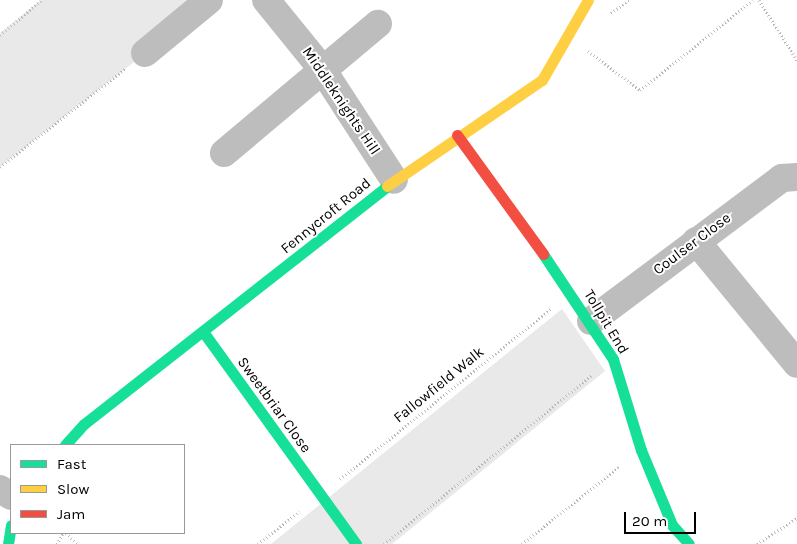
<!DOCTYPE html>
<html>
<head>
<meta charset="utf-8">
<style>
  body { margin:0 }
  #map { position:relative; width:797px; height:544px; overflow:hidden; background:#fff; font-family:Karla,sans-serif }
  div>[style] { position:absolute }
  .green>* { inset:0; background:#e9e9e9 }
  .path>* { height:3px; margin-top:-1.5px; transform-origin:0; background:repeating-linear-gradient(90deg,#b8b8b8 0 1px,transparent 0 3.5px) }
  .street>* { height:28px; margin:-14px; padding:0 14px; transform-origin:14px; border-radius:14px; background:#bdbdbd }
  .fast>* { height:11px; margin:-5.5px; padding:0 5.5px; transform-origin:5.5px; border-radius:5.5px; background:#16e098 }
  .slow>* { height:11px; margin:-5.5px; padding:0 5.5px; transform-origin:5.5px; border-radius:5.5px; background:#ffcf43 }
  .jam>* { height:11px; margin:-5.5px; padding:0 5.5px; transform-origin:5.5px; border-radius:5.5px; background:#f24e42 }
  span { translate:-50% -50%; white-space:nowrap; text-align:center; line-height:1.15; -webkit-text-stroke:4px #fff; paint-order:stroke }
  .street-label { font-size:15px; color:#000 }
  .legend { position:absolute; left:10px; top:444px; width:175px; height:90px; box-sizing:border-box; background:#fff; border:1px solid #999; margin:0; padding:6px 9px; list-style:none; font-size:15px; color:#000 }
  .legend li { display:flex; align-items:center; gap:10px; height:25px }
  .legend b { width:25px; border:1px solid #999 }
  .scale { position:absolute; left:624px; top:512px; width:72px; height:22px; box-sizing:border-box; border:2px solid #000; border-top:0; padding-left:6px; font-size:15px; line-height:18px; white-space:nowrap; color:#000; -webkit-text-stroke:4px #fff; paint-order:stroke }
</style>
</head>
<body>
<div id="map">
  <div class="green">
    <i style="clip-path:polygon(41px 0,213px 0,0 167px,0 33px)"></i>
    <i style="clip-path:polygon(562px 309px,605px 371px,392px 544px,271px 544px)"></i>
  </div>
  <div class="path">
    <i style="left:759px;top:0;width:71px;rotate:57.7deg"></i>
    <i style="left:611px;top:13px;width:22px;rotate:-36deg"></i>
    <i style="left:0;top:35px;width:55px;rotate:-39.8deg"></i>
    <i style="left:588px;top:51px;width:65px;rotate:36.9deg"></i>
    <i style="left:640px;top:90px;width:144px;rotate:-38.5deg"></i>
    <i style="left:0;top:167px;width:159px;rotate:-38.1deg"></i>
    <i style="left:340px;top:479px;width:271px;rotate:-38.9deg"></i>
    <i style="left:66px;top:533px;width:16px;rotate:45deg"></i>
    <i style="left:57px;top:544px;width:13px;rotate:-61deg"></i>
    <i style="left:258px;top:544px;width:53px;rotate:-38.2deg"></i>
    <i style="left:384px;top:544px;width:267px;rotate:-39.1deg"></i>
    <i style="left:522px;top:544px;width:125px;rotate:-38.5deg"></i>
    <i style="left:757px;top:544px;width:48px;rotate:-33deg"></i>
  </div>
  <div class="street">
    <i style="left:266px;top:0;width:89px;rotate:50.9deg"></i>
    <i style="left:322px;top:69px;width:132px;rotate:57deg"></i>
    <i style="left:145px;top:53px;width:83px;rotate:-39.6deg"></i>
    <i style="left:224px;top:153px;width:201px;rotate:-40deg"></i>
    <i style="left:696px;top:241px;width:159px;rotate:50.6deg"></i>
    <i style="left:591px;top:321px;width:239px;rotate:-36.8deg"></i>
    <i style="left:782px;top:178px;width:15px;rotate:-4deg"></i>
    <i style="left:0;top:489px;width:13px;rotate:32deg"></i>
  </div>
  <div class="fast">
    <i style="left:543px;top:254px;width:126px;rotate:56.3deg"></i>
    <i style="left:613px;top:359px;width:95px;rotate:72.9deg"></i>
    <i style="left:641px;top:450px;width:81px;rotate:67.5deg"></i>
    <i style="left:672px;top:525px;width:25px;rotate:48deg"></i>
    <i style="left:204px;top:333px;width:260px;rotate:54.2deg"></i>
    <i style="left:65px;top:445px;width:28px;rotate:-48deg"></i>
    <i style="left:84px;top:424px;width:385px;rotate:-38.1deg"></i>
    <i style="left:8px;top:544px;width:19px;rotate:-81deg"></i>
  </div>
  <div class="slow">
    <i style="left:387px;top:186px;width:188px;rotate:-34.4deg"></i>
    <i style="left:542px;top:80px;width:92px;rotate:-60.1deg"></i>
  </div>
  <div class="jam">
    <i style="left:457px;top:135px;width:147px;rotate:54.1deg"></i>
  </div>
  <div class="street-label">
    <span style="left:341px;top:101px;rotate:56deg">Middleknights Hill</span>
    <span style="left:326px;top:216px;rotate:-39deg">Fennycroft Road</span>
    <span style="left:692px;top:244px;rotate:-37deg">Coulser Close</span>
    <span style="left:606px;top:322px;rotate:59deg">Tollpit End</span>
    <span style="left:439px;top:385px;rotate:-39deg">Fallowfield Walk</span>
    <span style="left:274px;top:405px;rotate:54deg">Sweetbriar Close</span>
  </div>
  <ul class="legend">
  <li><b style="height:6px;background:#16e098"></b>Fast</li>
  <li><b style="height:6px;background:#ffcf43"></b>Slow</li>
  <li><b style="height:6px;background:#f24e42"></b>Jam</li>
  </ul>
  <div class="scale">20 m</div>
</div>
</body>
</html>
